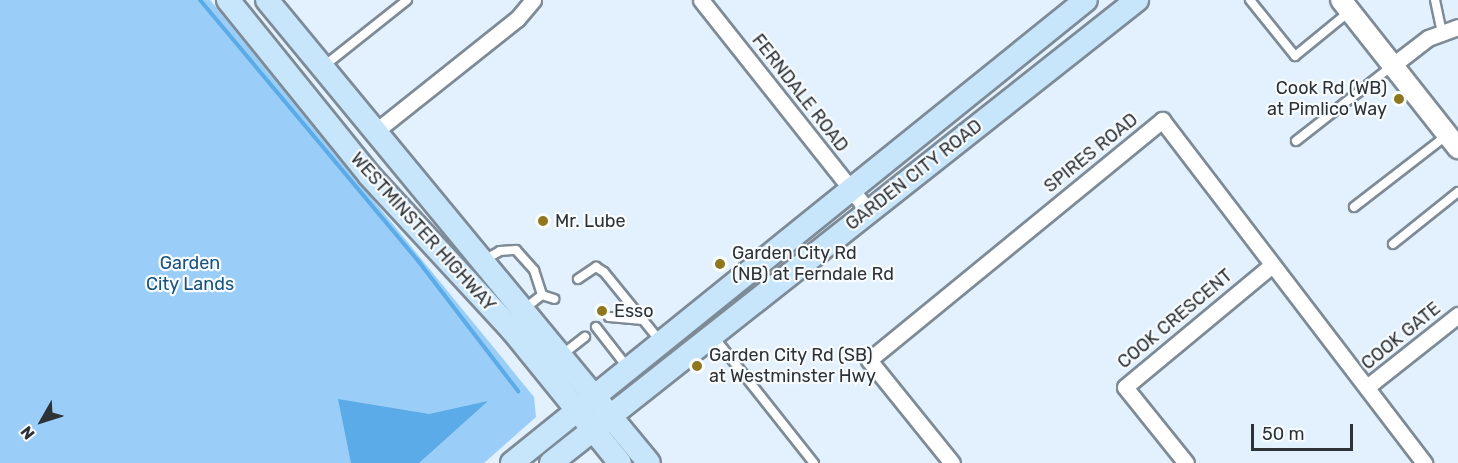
<!DOCTYPE html>
<html>
<head>
<meta charset="utf-8">
<style>
  body { margin:0 }
  #map { position:relative; width:1458px; height:463px; overflow:hidden; background:#e2f1fd; font-family:Rubik,sans-serif }
  div>[style] { position:absolute }
  .green>* { inset:0; background:#9acef9 }
  .water>* { inset:0; background:#5aabe8 }
  .stream>* { height:4px; margin:-2px; padding:0 2px; transform-origin:2px; border-radius:2px; background:#5aabe8 }
  .roads { filter:drop-shadow(2px 0 #7e8b97) drop-shadow(-2px 0 #7e8b97) drop-shadow(0 2px #7e8b97) drop-shadow(0 -2px #7e8b97) }
  .service>* { height:8px; margin:-4px; padding:0 4px; transform-origin:4px; border-radius:4px; background:#fff }
  .minor>* { height:15px; margin:-7.5px; padding:0 7.5px; transform-origin:7.5px; border-radius:7.5px; background:#fff }
  .tertiary>* { height:20px; margin:-10px; padding:0 10px; transform-origin:10px; border-radius:10px; background:#fff }
  .secondary>* { height:22px; margin:-11px; padding:0 11px; transform-origin:11px; border-radius:11px; background:#c7e6fc }
  .dots>* { width:16px; height:16px; translate:-50% -50%; box-sizing:border-box; border:3px solid #f9fcff; border-radius:50% }
  span { translate:-50% -50%; white-space:nowrap; text-align:center; line-height:1.15; -webkit-text-stroke:4.5px #f9fcff; paint-order:stroke }
  .poi-label { font-size:18px; color:#2d3237 }
  .right { translate:-100% -50%; text-align:right }
  .left { translate:0 -50%; text-align:left }
  .street-label { font-size:18px; color:#2d3237 }
  .park-label { font-size:18px; color:#18537c }
  .north { position:absolute; left:12px; top:391px; width:60px; height:60px; -webkit-text-stroke:4px #f9fcff; paint-order:stroke; rotate:231deg; font-size:16px; font-weight:700; line-height:24px; text-align:center; color:#2d3237 }
  .north::after { content:''; display:block; margin:auto; width:21px; height:27px; background:#2d3237; clip-path:polygon(50% 0,100% 100%,50% 72%,0 100%) }
  .scale { position:absolute; left:1251px; top:424px; width:102px; height:27px; box-sizing:border-box; border:3px solid #2d3237; border-top:0; padding-left:8px; font-size:18px; line-height:21px; white-space:nowrap; color:#2d3237; -webkit-text-stroke:4px #f9fcff; paint-order:stroke }
</style>
</head>
<body>
<div id="map">
  <div class="green">
    <i style="clip-path:polygon(0 0,210px 0,534px 397px,536px 417px,484px 463px,0 463px)"></i>
  </div>
  <div class="water">
    <i style="clip-path:polygon(338px 399px,429px 414px,488px 401px,419px 463px,351px 463px)"></i>
  </div>
  <div class="stream">
    <i style="left:200px;top:0;width:341px;rotate:50.1deg"></i>
    <i style="left:419px;top:262px;width:163px;rotate:52.5deg"></i>
  </div>
  <div class="roads">
    <div class="service">
      <i style="left:1250px;top:0;width:72px;rotate:51.2deg"></i>
      <i style="left:1295px;top:56px;width:71px;rotate:-39.3deg"></i>
      <i style="left:1435px;top:0;width:33px;rotate:78deg"></i>
      <i style="left:324px;top:66px;width:106px;rotate:-38.5deg"></i>
      <i style="left:1296px;top:141px;width:122px;rotate:-38deg"></i>
      <i style="left:1354px;top:207px;width:118px;rotate:-37.7deg"></i>
      <i style="left:1393px;top:244px;width:83px;rotate:-38.7deg"></i>
      <i style="left:484px;top:260px;width:18px;rotate:-29deg"></i>
      <i style="left:500px;top:251px;width:16px;rotate:-4deg"></i>
      <i style="left:516px;top:250px;width:27px;rotate:48deg"></i>
      <i style="left:534px;top:270px;width:26px;rotate:72deg"></i>
      <i style="left:542px;top:295px;width:13px;rotate:18deg"></i>
      <i style="left:578px;top:279px;width:22px;rotate:-34deg"></i>
      <i style="left:596px;top:267px;width:9px;rotate:32deg"></i>
      <i style="left:604px;top:272px;width:89px;rotate:50.9deg"></i>
      <i style="left:524px;top:309px;width:23px;rotate:-38deg"></i>
      <i style="left:609px;top:317px;width:34px;rotate:5deg"></i>
      <i style="left:596px;top:327px;width:52px;rotate:52deg"></i>
      <i style="left:714px;top:337px;width:161px;rotate:51.6deg"></i>
      <i style="left:563px;top:354px;width:28px;rotate:-38deg"></i>
    </div>
    <div class="minor">
      <i style="left:701px;top:0;width:269px;rotate:51.6deg"></i>
      <i style="left:1393px;top:65px;width:44px;rotate:-37.6deg"></i>
      <i style="left:1428px;top:38px;width:32px;rotate:-20deg"></i>
      <i style="left:376px;top:131px;width:180px;rotate:-38.5deg"></i>
      <i style="left:517px;top:19px;width:25px;rotate:-50deg"></i>
      <i style="left:1367px;top:387px;width:116px;rotate:-38.4deg"></i>
      <i style="left:952px;top:463px;width:132px;rotate:-128.9deg"></i>
      <i style="left:869px;top:360px;width:379px;rotate:-39.3deg"></i>
      <i style="left:1162px;top:120px;width:432px;rotate:52.6deg"></i>
      <i style="left:1186px;top:463px;width:97px;rotate:-128.8deg"></i>
      <i style="left:1125px;top:387px;width:190px;rotate:-39.7deg"></i>
    </div>
    <div class="tertiary">
      <i style="left:1341px;top:0;width:189px;rotate:51.7deg"></i>
    </div>
    <div class="secondary">
      <i style="left:228px;top:0;width:226px;rotate:51.1deg"></i>
      <i style="left:370px;top:176px;width:209px;rotate:47.3deg"></i>
      <i style="left:512px;top:330px;width:171px;rotate:50.9deg"></i>
      <i style="left:267px;top:0;width:600px;rotate:50.48deg"></i>
      <i style="left:512px;top:463px;width:737px;rotate:-38.89deg"></i>
      <i style="left:551px;top:463px;width:747px;rotate:-38.31deg"></i>
    </div>
  </div>
  <div class="dots">
    <i style="left:1399px;top:99px;background:#8f771d"></i>
    <i style="left:543px;top:221px;background:#8f771d"></i>
    <i style="left:720px;top:264px;background:#8f771d"></i>
    <i style="left:602px;top:311px;background:#8f771d"></i>
    <i style="left:697px;top:366px;background:#8f771d"></i>
  </div>
  <div class="poi-label">
    <span class="right" style="left:1387px;top:99px">Cook Rd (WB)<br>at Pimlico Way</span>
    <span class="left" style="left:555px;top:221px">Mr. Lube</span>
    <span class="left" style="left:732px;top:264px">Garden City Rd<br>(NB) at Ferndale Rd</span>
    <span class="left" style="left:614px;top:311px">Esso</span>
    <span class="left" style="left:709px;top:366px">Garden City Rd (SB)<br>at Westminster Hwy</span>
  </div>
  <div class="street-label">
    <span style="left:800px;top:93px;rotate:52deg">FERNDALE ROAD</span>
    <span style="left:1091px;top:153px;rotate:-39deg">SPIRES ROAD</span>
    <span style="left:914px;top:175px;rotate:-38deg">GARDEN CITY ROAD</span>
    <span style="left:423px;top:232px;rotate:48deg">WESTMINSTER HIGHWAY</span>
    <span style="left:1175px;top:319px;rotate:-40deg">COOK CRESCENT</span>
    <span style="left:1401px;top:336px;rotate:-39deg">COOK GATE</span>
  </div>
  <div class="park-label">
    <span style="left:190px;top:274px">Garden<br>City Lands</span>
  </div>
  <div class="north">N</div>
  <div class="scale">50 m</div>
</div>
</body>
</html>
